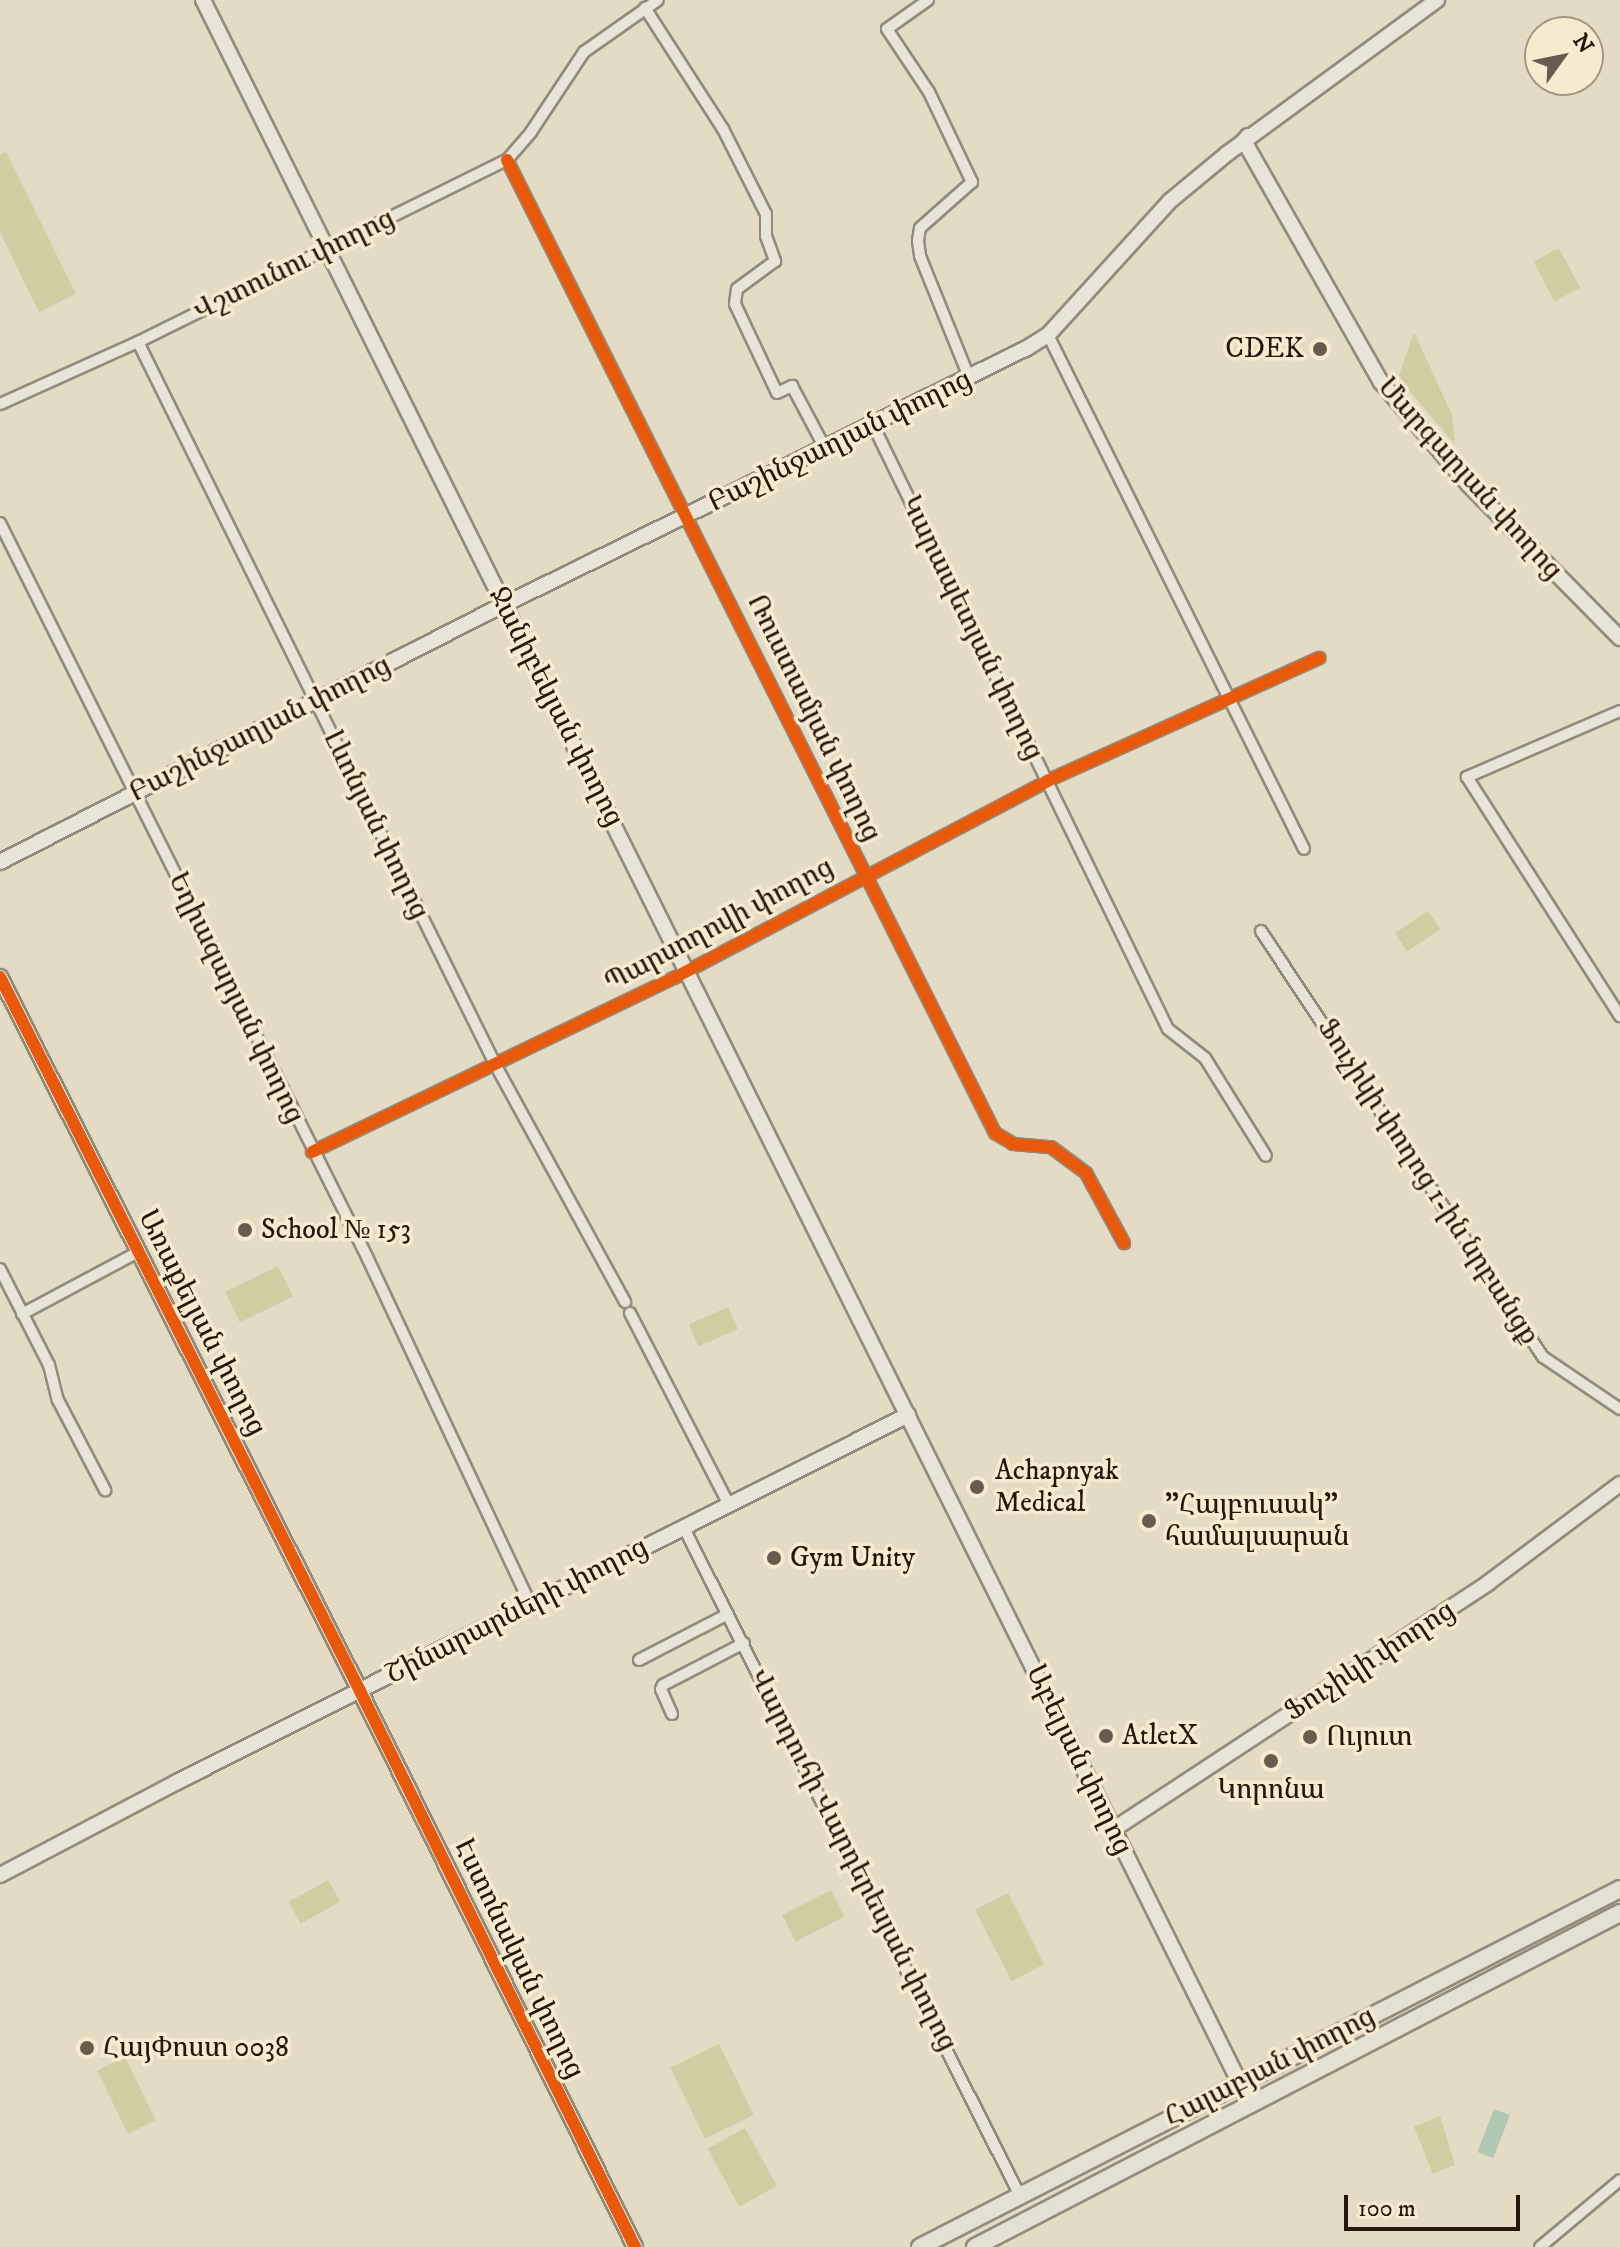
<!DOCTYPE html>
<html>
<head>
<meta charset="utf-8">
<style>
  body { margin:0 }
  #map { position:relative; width:1620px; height:2247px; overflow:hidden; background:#e3dbc3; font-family:"IM FELL DW Pica","Noto Serif Armenian",serif }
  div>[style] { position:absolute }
  .green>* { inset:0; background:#d0cda3; transform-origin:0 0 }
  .water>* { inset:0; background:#b0c7b3; transform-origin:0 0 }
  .roads { filter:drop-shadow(2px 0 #928b7c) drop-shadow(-2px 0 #928b7c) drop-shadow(0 2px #928b7c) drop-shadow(0 -2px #928b7c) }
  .street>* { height:10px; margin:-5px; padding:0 5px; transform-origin:5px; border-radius:5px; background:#e8e4d8 }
  .secondary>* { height:14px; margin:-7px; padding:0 7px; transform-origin:7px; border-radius:7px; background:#e8e4d8 }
  .primary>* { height:16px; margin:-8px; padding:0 8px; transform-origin:8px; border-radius:8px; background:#e4e0d2 }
  .cycleway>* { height:12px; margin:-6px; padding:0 6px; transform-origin:6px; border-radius:6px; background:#e8590c }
  .dots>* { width:22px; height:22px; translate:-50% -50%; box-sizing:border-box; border:4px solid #f5ecd0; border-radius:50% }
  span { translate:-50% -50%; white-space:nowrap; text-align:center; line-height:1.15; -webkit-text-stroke:7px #f5ecd0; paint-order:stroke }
  .street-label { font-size:28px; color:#28160d }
  .poi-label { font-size:28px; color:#28160d }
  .right { translate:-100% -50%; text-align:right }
  .left { translate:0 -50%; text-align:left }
  .north { position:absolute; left:1524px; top:16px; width:80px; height:80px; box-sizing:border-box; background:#f5ecd0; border:2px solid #a39682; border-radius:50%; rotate:57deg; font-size:22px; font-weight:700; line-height:32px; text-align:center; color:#28160d }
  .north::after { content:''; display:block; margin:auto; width:28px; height:36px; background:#695b4d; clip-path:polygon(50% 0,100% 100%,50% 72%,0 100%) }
  .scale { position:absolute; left:1344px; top:2195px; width:176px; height:36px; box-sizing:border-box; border:4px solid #28160d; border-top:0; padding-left:10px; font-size:24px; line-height:28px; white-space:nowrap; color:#28160d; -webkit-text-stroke:6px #f5ecd0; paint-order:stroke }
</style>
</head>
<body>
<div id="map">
  <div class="green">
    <i style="clip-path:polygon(6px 152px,76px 294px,39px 312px,0 232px,0 155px)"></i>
    <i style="left:1559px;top:248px;width:45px;height:29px;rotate:62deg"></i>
    <i style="clip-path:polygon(1414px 332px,1452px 415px,1455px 444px,1398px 378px)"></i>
    <i style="left:1428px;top:911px;width:22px;height:40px;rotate:56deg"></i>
    <i style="left:278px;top:1266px;width:34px;height:59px;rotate:64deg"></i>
    <i style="left:728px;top:1307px;width:24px;height:43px;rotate:66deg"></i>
    <i style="left:328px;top:1880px;width:25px;height:45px;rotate:61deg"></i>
    <i style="left:831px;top:1890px;width:30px;height:55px;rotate:63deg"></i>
    <i style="left:1008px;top:1893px;width:80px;height:37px;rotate:63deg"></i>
    <i style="left:719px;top:2044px;width:79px;height:54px;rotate:64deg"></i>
    <i style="left:125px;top:2057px;width:70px;height:31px;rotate:64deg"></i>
    <i style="clip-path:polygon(1440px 2116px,1455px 2165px,1433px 2174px,1414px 2127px)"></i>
    <i style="left:745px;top:2128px;width:66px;height:43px;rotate:61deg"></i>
  </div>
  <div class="water">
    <i style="left:1494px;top:2109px;width:17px;height:46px;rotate:21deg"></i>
  </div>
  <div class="roads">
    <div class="street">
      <i style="left:928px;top:0;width:50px;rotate:144.7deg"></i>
      <i style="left:887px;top:29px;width:76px;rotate:56.3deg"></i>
      <i style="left:929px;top:92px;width:100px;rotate:64.5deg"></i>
      <i style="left:972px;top:182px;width:69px;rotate:138.5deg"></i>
      <i style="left:920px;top:228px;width:13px;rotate:99deg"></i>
      <i style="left:918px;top:241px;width:15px;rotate:82deg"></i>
      <i style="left:920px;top:256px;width:131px;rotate:68deg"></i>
      <i style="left:645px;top:8px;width:144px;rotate:57.2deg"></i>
      <i style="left:723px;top:129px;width:95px;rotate:63.2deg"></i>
      <i style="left:766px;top:214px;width:22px;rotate:90deg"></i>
      <i style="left:766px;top:236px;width:27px;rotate:70deg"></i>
      <i style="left:775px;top:261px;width:47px;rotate:143.6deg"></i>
      <i style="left:737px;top:289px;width:15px;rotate:98deg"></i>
      <i style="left:735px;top:304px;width:98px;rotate:64.7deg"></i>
      <i style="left:777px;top:393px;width:17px;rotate:-25deg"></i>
      <i style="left:792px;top:386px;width:70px;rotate:62deg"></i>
      <i style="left:507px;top:160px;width:1089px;rotate:63.36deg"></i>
      <i style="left:995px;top:1133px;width:21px;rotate:31deg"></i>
      <i style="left:1013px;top:1144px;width:38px;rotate:5deg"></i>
      <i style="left:1051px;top:1147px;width:44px;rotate:36.6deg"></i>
      <i style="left:1086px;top:1173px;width:80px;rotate:61.5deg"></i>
      <i style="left:1048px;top:335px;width:574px;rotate:63.52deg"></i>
      <i style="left:138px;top:342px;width:808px;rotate:63.69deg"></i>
      <i style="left:496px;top:1066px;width:269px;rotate:61.3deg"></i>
      <i style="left:0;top:404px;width:151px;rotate:-24.2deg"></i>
      <i style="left:138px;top:342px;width:411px;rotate:-26.3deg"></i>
      <i style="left:507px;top:160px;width:37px;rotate:-49deg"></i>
      <i style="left:531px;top:132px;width:96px;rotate:-56.5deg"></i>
      <i style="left:584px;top:52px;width:90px;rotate:-35.1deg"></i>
      <i style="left:873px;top:425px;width:672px;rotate:63.97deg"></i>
      <i style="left:1168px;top:1029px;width:47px;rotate:38.1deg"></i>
      <i style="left:1205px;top:1058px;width:115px;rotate:58.1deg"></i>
      <i style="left:0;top:523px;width:821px;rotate:63.43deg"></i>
      <i style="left:367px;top:1257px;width:383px;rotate:64.8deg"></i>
      <i style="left:1620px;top:711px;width:167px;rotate:156.7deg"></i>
      <i style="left:1467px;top:777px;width:284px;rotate:57.4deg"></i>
      <i style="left:1261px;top:931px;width:511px;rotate:56.5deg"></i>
      <i style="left:1543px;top:1357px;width:93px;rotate:34deg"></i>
      <i style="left:312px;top:1152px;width:402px;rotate:-25.7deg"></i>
      <i style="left:674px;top:978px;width:422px;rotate:-27.8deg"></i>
      <i style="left:1047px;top:781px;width:299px;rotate:-24.3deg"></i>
      <i style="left:0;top:1269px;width:108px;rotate:63deg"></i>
      <i style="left:49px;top:1365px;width:36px;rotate:76deg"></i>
      <i style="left:58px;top:1400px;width:102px;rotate:62.4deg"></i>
      <i style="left:630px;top:1313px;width:214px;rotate:62.7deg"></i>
      <i style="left:22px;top:1314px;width:134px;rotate:-28.1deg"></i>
      <i style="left:683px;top:1526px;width:750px;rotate:63.3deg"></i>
      <i style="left:639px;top:1660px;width:100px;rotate:-27.3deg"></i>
      <i style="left:672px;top:1714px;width:27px;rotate:-114deg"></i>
      <i style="left:661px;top:1689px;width:4px;rotate:-63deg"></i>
      <i style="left:663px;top:1685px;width:91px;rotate:-27.4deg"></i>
      <i style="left:1540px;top:2247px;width:104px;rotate:-39.9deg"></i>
    </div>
    <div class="secondary">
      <i style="left:203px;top:0;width:2350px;rotate:63.54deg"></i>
      <i style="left:1248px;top:136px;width:6px;rotate:129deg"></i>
      <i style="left:1244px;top:141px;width:277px;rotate:60.4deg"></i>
      <i style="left:1381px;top:382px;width:135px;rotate:49.5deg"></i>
      <i style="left:1469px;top:485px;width:215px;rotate:45.4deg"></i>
      <i style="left:0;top:862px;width:547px;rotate:-27.08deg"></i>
      <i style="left:487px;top:613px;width:602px;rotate:-26.14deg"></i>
      <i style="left:1027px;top:348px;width:25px;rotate:-32deg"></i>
      <i style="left:1048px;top:335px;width:181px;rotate:-47.7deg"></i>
      <i style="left:1170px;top:201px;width:75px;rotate:-39.6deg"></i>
      <i style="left:1228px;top:153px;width:259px;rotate:-36.2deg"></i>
      <i style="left:0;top:977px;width:800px;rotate:63.24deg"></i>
      <i style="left:360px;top:1691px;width:620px;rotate:63.68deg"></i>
      <i style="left:1114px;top:1829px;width:448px;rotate:-33.3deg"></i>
      <i style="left:1488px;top:1583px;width:165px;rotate:-36.9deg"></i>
      <i style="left:0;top:1875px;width:200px;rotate:-27.7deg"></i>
      <i style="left:177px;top:1782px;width:818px;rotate:-26.66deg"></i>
    </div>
    <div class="primary">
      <i style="left:920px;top:2247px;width:786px;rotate:-27.09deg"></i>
      <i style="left:975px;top:2247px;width:726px;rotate:-27.38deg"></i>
    </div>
  </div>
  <div class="cycleway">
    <i style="left:507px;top:160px;width:1089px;rotate:63.36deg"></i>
    <i style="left:995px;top:1133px;width:21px;rotate:31deg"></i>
    <i style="left:1013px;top:1144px;width:38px;rotate:5deg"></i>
    <i style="left:1051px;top:1147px;width:44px;rotate:36.6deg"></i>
    <i style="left:1086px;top:1173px;width:80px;rotate:61.5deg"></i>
    <i style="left:0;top:977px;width:800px;rotate:63.24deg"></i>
    <i style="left:360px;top:1691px;width:620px;rotate:63.68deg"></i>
    <i style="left:312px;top:1152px;width:402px;rotate:-25.7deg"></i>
    <i style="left:674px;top:978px;width:422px;rotate:-27.8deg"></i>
    <i style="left:1047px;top:781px;width:299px;rotate:-24.3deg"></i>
  </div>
  <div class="dots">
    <i style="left:1320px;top:349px;background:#695b4d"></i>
    <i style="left:245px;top:1230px;background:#695b4d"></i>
    <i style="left:977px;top:1487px;background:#695b4d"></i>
    <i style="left:1149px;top:1521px;background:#695b4d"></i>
    <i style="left:774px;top:1558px;background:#695b4d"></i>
    <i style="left:1106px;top:1736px;background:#695b4d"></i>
    <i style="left:1310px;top:1737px;background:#695b4d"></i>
    <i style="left:1271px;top:1761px;background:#695b4d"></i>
    <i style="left:87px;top:2048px;background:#695b4d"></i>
  </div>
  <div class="street-label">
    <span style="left:294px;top:265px;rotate:-26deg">Վշտունու փողոց</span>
    <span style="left:840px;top:441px;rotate:-26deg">Բաշինջաղյան փողոց</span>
    <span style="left:1470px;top:479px;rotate:48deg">Մարգարյան փողոց</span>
    <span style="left:972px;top:628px;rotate:64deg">Կարապետյան փողոց</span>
    <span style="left:556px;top:707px;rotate:63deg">Ջանիբեկյան փողոց</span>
    <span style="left:814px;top:718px;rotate:64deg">Ռուստամյան փողոց</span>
    <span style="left:260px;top:729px;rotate:-27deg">Բաշինջաղյան փողոց</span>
    <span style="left:376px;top:825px;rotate:64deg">Լևոնյան փողոց</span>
    <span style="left:719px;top:925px;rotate:-28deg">Պարսողովի փողոց</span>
    <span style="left:236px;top:998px;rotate:64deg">Եղիազարյան փողոց</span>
    <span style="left:1428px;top:1182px;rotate:57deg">Ֆուչիկի փողոց 1-ին նրբանցք</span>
    <span style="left:202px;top:1323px;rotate:63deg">Առաքելյան փողոց</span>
    <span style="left:517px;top:1611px;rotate:-27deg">Շինարարների փողոց</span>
    <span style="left:1370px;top:1661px;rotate:-33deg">Ֆուչիկի փողոց</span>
    <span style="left:1079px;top:1760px;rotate:64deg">Աբելյան փողոց</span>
    <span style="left:853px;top:1860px;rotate:63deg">Վարդուհի Վարդերեսյան փողոց</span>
    <span style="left:519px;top:1959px;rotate:64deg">Էստոնական փողոց</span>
    <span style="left:1270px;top:2067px;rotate:-27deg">Հալաբյան փողոց</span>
  </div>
  <div class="poi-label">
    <span class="right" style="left:1304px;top:349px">CDEK</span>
    <span class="left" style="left:261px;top:1230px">School № 153</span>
    <span class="left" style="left:995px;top:1487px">Achapnyak<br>Medical</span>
    <span class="left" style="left:1165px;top:1521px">"Հայբուսակ"<br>համալսարան</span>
    <span class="left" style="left:790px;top:1558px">Gym Unity</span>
    <span class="left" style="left:1122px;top:1736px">AtletX</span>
    <span class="left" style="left:1326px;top:1737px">Ույուտ</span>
    <span style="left:1271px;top:1790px">Կորոնա</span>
    <span class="left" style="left:103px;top:2048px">ՀայՓոստ 0038</span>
  </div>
  <div class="north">N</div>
  <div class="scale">100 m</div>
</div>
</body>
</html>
